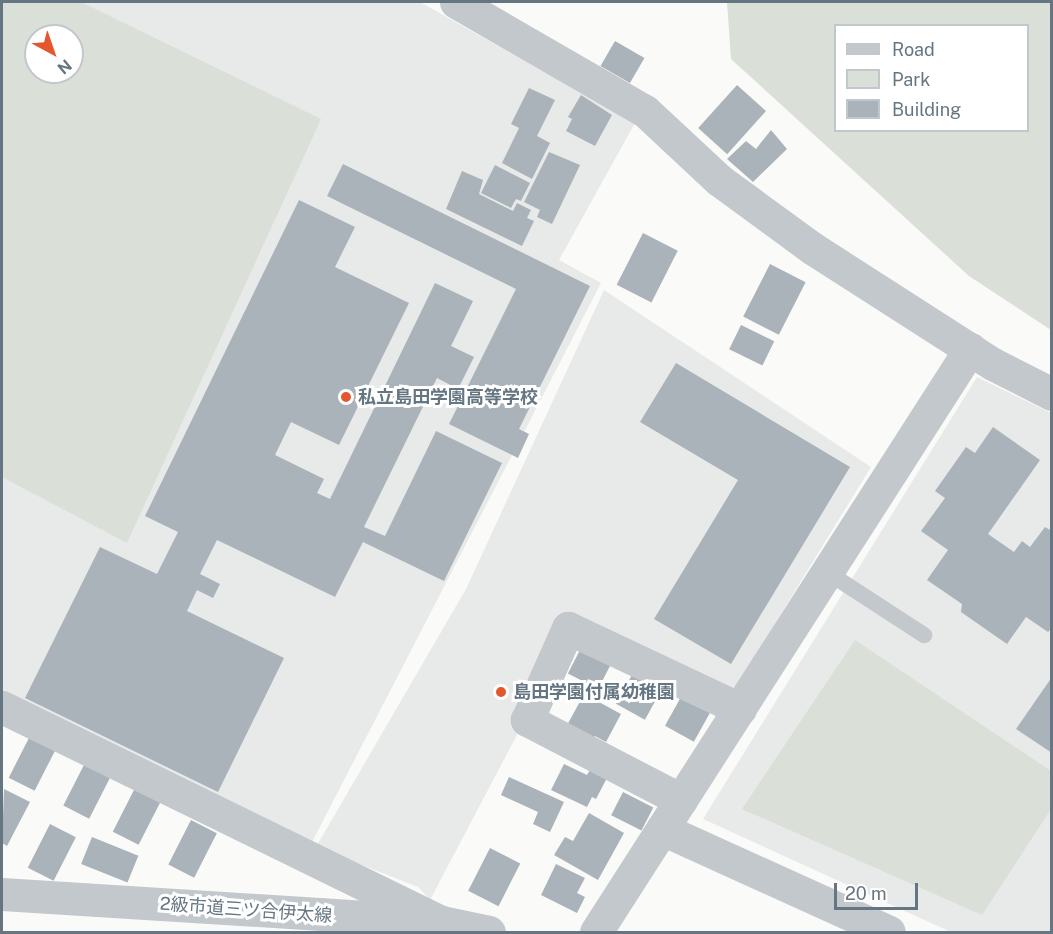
<!DOCTYPE html>
<html>
<head>
<meta charset="utf-8">
<style>
  body { margin:0 }
  #map { position:relative; width:1053px; height:934px; overflow:hidden; background:#fafaf8; font-family:"Public Sans","Noto Sans JP",sans-serif }
  div>[style] { position:absolute }
  .built>* { inset:0; background:#e8e9e9 }
  .green>* { inset:0; background:#dadfd7 }
  .building>* { inset:0; background:#aab3b9; transform-origin:0 0 }
  .service>* { height:16px; margin:-8px; padding:0 8px; transform-origin:8px; border-radius:8px; background:#c3c8cc }
  .minor>* { height:33px; margin:-16.5px; padding:0 16.5px; transform-origin:16.5px; border-radius:16.5px; background:#c3c8cc }
  .tertiary>* { height:33px; margin:-16.5px; padding:0 16.5px; transform-origin:16.5px; border-radius:16.5px; background:#c3c8cc }
  .dots>* { width:16px; height:16px; translate:-50% -50%; box-sizing:border-box; border:3px solid #fff; border-radius:50% }
  span { translate:-50% -50%; white-space:nowrap; text-align:center; line-height:1.15; -webkit-text-stroke:6px #fff; paint-order:stroke }
  .poi-label { font-size:18px; color:#657683; font-weight:700 }
  .left { translate:0 -50%; text-align:left }
  .street-label { font-size:18px; color:#657683 }
  .frame { position:absolute; inset:0; border:3px solid #657683; pointer-events:none }
  .legend { position:absolute; left:834px; top:24px; width:195px; height:108px; box-sizing:border-box; background:#fff; border:2px solid #c1c8cd; margin:0; padding:8px 10px; list-style:none; font-size:18px; color:#657683 }
  .legend li { display:flex; align-items:center; gap:12px; height:30px }
  .legend b { width:30px; border:2px solid #c1c8cd }
  .north { position:absolute; left:24px; top:24px; width:60px; height:60px; box-sizing:border-box; background:#fff; border:2px solid #c1c8cd; border-radius:50%; rotate:140deg; font-size:16px; font-weight:700; line-height:24px; text-align:center; color:#657683 }
  .north::after { content:''; display:block; margin:auto; width:21px; height:27px; background:#e4572e; clip-path:polygon(50% 0,100% 100%,50% 72%,0 100%) }
  .scale { position:absolute; left:834px; top:883px; width:84px; height:27px; box-sizing:border-box; border:3px solid #657683; border-top:0; padding-left:8px; font-size:18px; line-height:21px; white-space:nowrap; color:#657683; -webkit-text-stroke:4px #fff; paint-order:stroke }
</style>
</head>
<body>
<div id="map">
  <div class="built">
    <i style="clip-path:polygon(evenodd,2px 2px,420px 2px,635px 123px,559px 260px,601px 283px,311px 844px,2px 695px,2px 2px,36px 36px,72px 36px,72px 72px,36px 72px,36px 36px)"></i>
    <i style="clip-path:polygon(604px 290px,871px 467px,733px 692px,578px 619px,430px 900px,418px 887px,316px 847px,466px 589px)"></i>
    <i style="clip-path:polygon(977px 377px,1051px 413px,1051px 932px,951px 932px,703px 819px)"></i>
  </div>
  <div class="green">
    <i style="clip-path:polygon(evenodd,2px 2px,81px 2px,321px 119px,127px 543px,2px 477px,2px 2px,36px 36px,72px 36px,72px 72px,36px 72px,36px 36px)"></i>
    <i style="clip-path:polygon(evenodd,727px 2px,1051px 2px,1051px 330px,969px 276px,731px 59px,727px 2px,836px 26px,1028px 26px,1028px 130px,836px 130px,836px 26px)"></i>
    <i style="clip-path:polygon(855px 640px,1051px 771px,1051px 809px,982px 915px,742px 809px)"></i>
  </div>
  <div class="building">
    <i style="left:615px;top:41px;width:34px;height:29px;rotate:30deg"></i>
    <i style="left:737px;top:85px;width:39px;height:58px;rotate:42deg"></i>
    <i style="clip-path:polygon(529px 88px,555px 100px,537px 136px,550px 143px,532px 179px,502px 163px,519px 128px,511px 124px)"></i>
    <i style="clip-path:polygon(581px 95px,612px 115px,595px 146px,566px 131px,572px 119px,568px 117px)"></i>
    <i style="clip-path:polygon(771px 130px,787px 149px,753px 182px,727px 159px,746px 141px,756px 149px)"></i>
    <i style="clip-path:polygon(549px 152px,580px 165px,552px 224px,537px 217px,540px 210px,524px 202px)"></i>
    <i style="clip-path:polygon(343px 164px,590px 286px,519px 429px,529px 434px,518px 458px,449px 424px,516px 289px,327px 196px)"></i>
    <i style="clip-path:polygon(495px 165px,530px 183px,521px 201px,516px 199px,511px 208px,481px 193px)"></i>
    <i style="clip-path:polygon(462px 171px,483px 180px,479px 194px,513px 211px,517px 203px,531px 210px,527px 218px,534px 221px,522px 246px,446px 209px)"></i>
    <i style="clip-path:polygon(299px 200px,355px 227px,335px 267px,409px 303px,339px 445px,291px 422px,275px 455px,324px 479px,317px 493px,330px 499px,435px 283px,473px 301px,451px 346px,474px 357px,458px 389px,437px 378px,364px 527px,385px 536px,436px 431px,502px 463px,444px 581px,363px 542px,335px 597px,217px 540px,200px 574px,220px 584px,213px 598px,197px 590px,187px 611px,284px 658px,218px 792px,25px 698px,100px 547px,157px 574px,178px 532px,145px 516px)"></i>
    <i style="left:643px;top:233px;width:39px;height:58px;rotate:27deg"></i>
    <i style="left:770px;top:264px;width:40px;height:59px;rotate:27deg"></i>
    <i style="left:741px;top:325px;width:37px;height:27px;rotate:26deg"></i>
    <i style="clip-path:polygon(676px 363px,850px 467px,731px 664px,654px 619px,738px 480px,640px 422px)"></i>
    <i style="clip-path:polygon(993px 427px,1040px 460px,988px 534px,1014px 552px,1022px 541px,1030px 547px,1045px 527px,1052px 531px,1052px 628px,1048px 632px,1026px 617px,1007px 644px,961px 612px,962px 604px,927px 580px,948px 550px,921px 531px,945px 498px,935px 491px,966px 447px,975px 453px)"></i>
    <i style="left:582px;top:646px;width:34px;height:31px;rotate:27deg"></i>
    <i style="left:632px;top:675px;width:33px;height:33px;rotate:29deg"></i>
    <i style="clip-path:polygon(1052px 677px,1052px 753px,1016px 729px)"></i>
    <i style="clip-path:polygon(584px 694px,621px 714px,606px 742px,595px 736px,591px 743px,565px 729px)"></i>
    <i style="left:681px;top:697px;width:33px;height:33px;rotate:29deg"></i>
    <i style="left:31px;top:734px;width:29px;height:49px;rotate:27deg"></i>
    <i style="left:86px;top:761px;width:29px;height:50px;rotate:27deg"></i>
    <i style="clip-path:polygon(564px 764px,587px 775px,591px 768px,608px 776px,596px 799px,592px 797px,587px 807px,551px 790px)"></i>
    <i style="clip-path:polygon(509px 777px,564px 802px,550px 832px,533px 824px,538px 812px,501px 795px)"></i>
    <i style="left:135px;top:788px;width:29px;height:49px;rotate:27deg"></i>
    <i style="clip-path:polygon(4px 789px,30px 802px,7px 846px,2px 843px)"></i>
    <i style="left:623px;top:792px;width:34px;height:26px;rotate:27deg"></i>
    <i style="clip-path:polygon(589px 813px,624px 833px,598px 880px,554px 855px,565px 837px,573px 841px)"></i>
    <i style="left:191px;top:820px;width:29px;height:50px;rotate:27deg"></i>
    <i style="left:50px;top:824px;width:29px;height:49px;rotate:27deg"></i>
    <i style="left:92px;top:837px;width:50px;height:29px;rotate:22deg"></i>
    <i style="left:490px;top:848px;width:34px;height:48px;rotate:27deg"></i>
    <i style="clip-path:polygon(556px 864px,585px 878px,577px 893px,585px 897px,577px 913px,541px 895px)"></i>
  </div>
  <div class="service">
    <i style="left:827px;top:572px;width:116px;rotate:33deg"></i>
  </div>
  <div class="minor">
    <i style="left:456px;top:2px;width:218px;rotate:30deg"></i>
    <i style="left:645px;top:111px;width:101px;rotate:43deg"></i>
    <i style="left:719px;top:180px;width:115px;rotate:36.2deg"></i>
    <i style="left:812px;top:248px;width:215px;rotate:32.7deg"></i>
    <i style="left:993px;top:364px;width:66px;rotate:27deg"></i>
    <i style="left:2px;top:707px;width:489px;rotate:26.1deg"></i>
    <i style="left:681px;top:800px;width:174px;rotate:-152.5deg"></i>
    <i style="left:527px;top:720px;width:101px;rotate:-66deg"></i>
    <i style="left:568px;top:628px;width:190px;rotate:25.2deg"></i>
    <i style="left:662px;top:829px;width:249px;rotate:24.4deg"></i>
    <i style="left:596px;top:932px;width:693px;rotate:-57.32deg"></i>
  </div>
  <div class="tertiary">
    <i style="left:2px;top:894px;width:440px;rotate:3.6deg"></i>
    <i style="left:441px;top:922px;width:49px;rotate:11.8deg"></i>
  </div>
  <div class="dots">
    <i style="left:346px;top:397px;background:#e4572e"></i>
    <i style="left:501px;top:692px;background:#e4572e"></i>
  </div>
  <div class="poi-label">
    <span class="left" style="left:358px;top:397px">私立島田学園高等学校</span>
    <span class="left" style="left:513px;top:692px">島田学園付属幼稚園</span>
  </div>
  <div class="street-label">
    <span style="left:246px;top:910px;rotate:4deg">2級市道三ツ合伊太線</span>
  </div>
  <div class="frame"></div>
  <ul class="legend">
  <li><b style="height:8px;background:#c3c8cc"></b>Road</li>
  <li><b style="height:16px;background:#dadfd7"></b>Park</li>
  <li><b style="height:16px;background:#aab3b9"></b>Building</li>
  </ul>
  <div class="north">N</div>
  <div class="scale">20 m</div>
</div>
</body>
</html>
